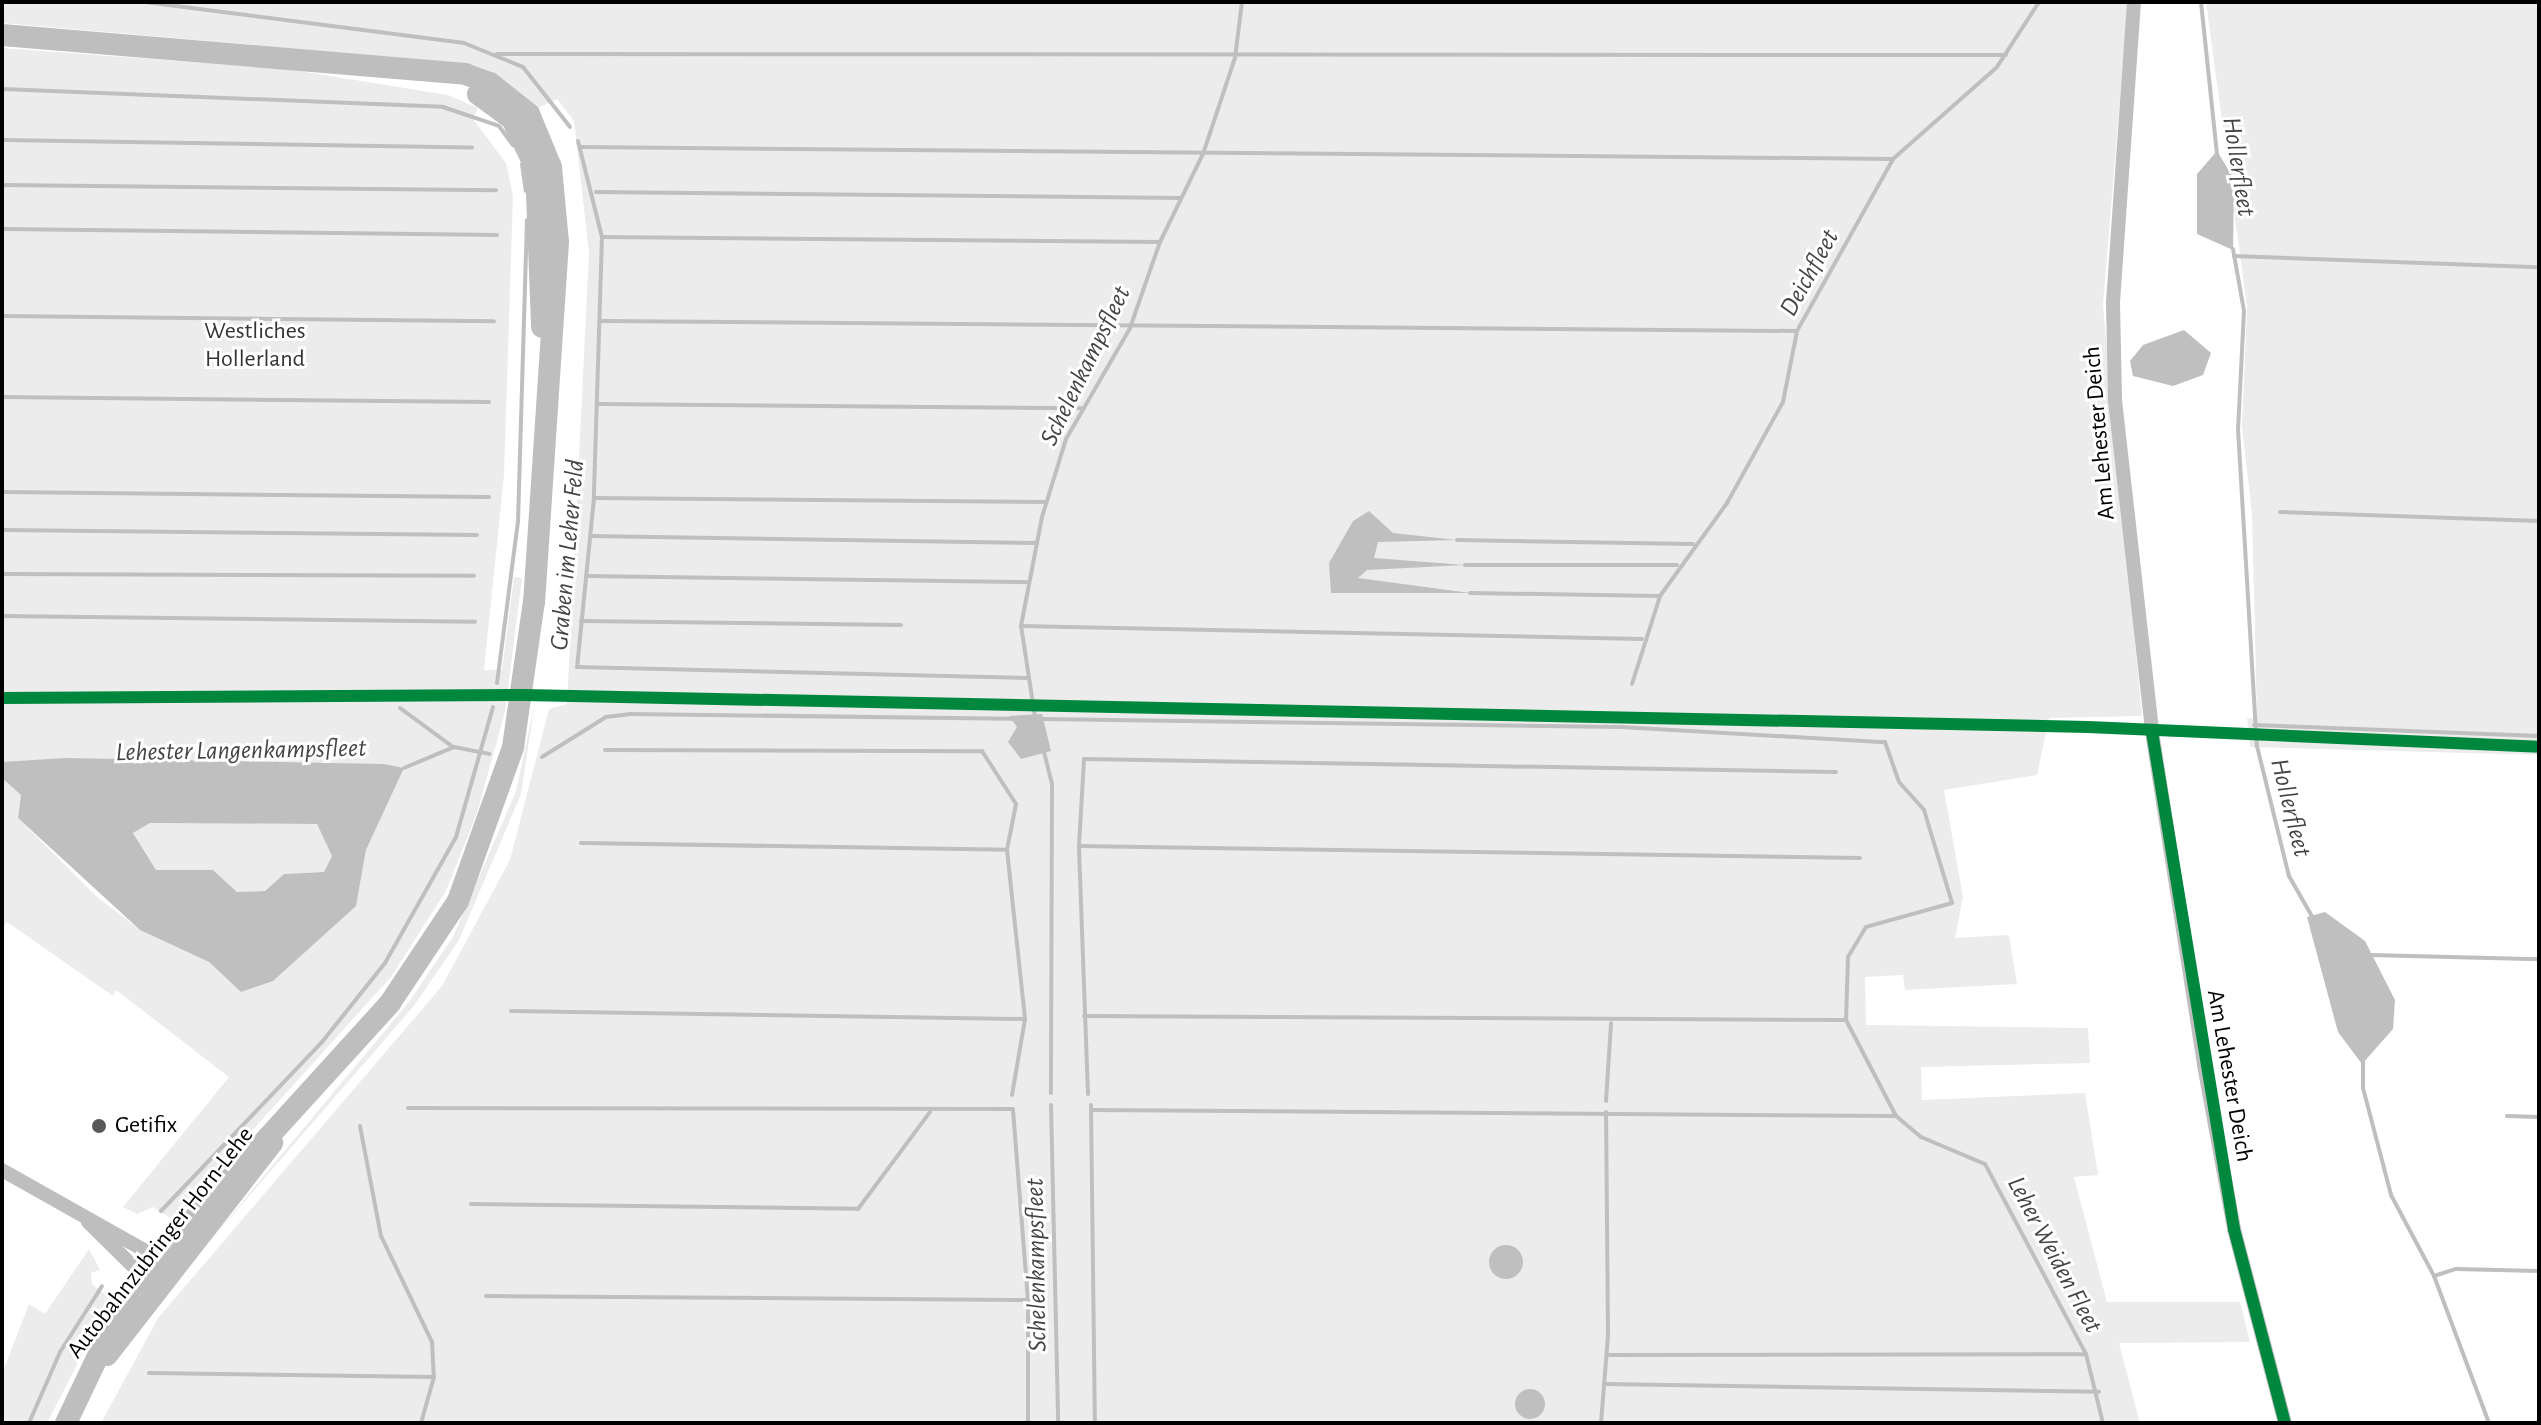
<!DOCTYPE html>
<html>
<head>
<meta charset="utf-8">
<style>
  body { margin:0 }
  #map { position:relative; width:2541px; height:1425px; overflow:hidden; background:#fff; font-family:"Alegreya Sans",sans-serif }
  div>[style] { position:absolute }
  .green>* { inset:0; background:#ececec }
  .water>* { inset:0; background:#bfbfbf }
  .round { border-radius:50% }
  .stream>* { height:4px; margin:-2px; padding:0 2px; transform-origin:2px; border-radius:2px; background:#bfbfbf }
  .minor>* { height:14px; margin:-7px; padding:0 7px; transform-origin:7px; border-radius:7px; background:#bebebe }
  .primary>* { height:22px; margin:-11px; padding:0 11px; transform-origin:11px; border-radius:11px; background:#bebebe }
  .trunk>* { height:22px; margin:-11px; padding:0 11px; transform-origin:11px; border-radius:11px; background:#bebebe }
  .cycleway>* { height:12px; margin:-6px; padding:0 6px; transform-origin:6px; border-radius:6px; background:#00873e }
  .dots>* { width:22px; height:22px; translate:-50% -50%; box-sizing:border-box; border:4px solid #fff; border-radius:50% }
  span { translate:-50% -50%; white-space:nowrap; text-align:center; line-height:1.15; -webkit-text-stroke:6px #fff; paint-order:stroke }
  .park-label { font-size:24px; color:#333 }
  .street-label { font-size:24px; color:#000 }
  .poi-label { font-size:24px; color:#000 }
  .left { translate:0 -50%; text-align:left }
  .water-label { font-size:26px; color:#444; font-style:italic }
  .frame { position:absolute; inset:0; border:4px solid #000; pointer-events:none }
</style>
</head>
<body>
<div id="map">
  <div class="green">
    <i style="clip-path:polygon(2px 2px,2128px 2px,2103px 305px,2142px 716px,2049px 718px,2037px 775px,1944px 790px,1963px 897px,1955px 938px,2009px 935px,2017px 984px,1905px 990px,1903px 975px,1865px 977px,1866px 1025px,2088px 1028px,2090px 1063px,1921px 1067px,1922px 1100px,2085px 1093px,2098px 1175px,2074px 1177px,2107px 1302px,2240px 1302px,2250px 1342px,2119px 1343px,2140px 1423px,101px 1423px,158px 1318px,442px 986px,510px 860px,549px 709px,567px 704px,589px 252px,574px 121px,557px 99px,536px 109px,498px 76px,416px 59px,2px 23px)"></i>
    <i style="clip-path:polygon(2206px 2px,2539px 2px,2539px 755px,2250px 747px,2247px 718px,2257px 718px,2252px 513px,2242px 428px,2247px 307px)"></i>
    <i style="clip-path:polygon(2px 48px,287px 69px,448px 95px,478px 108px,473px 119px,506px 163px,513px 196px,504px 475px,484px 670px,502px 670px,514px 577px,522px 578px,505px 712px,477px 813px,446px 891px,391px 977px,172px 1219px,153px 1207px,137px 1214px,123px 1207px,229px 1077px,116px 990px,113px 996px,7px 922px,2px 929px,2px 778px,21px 795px,18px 818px,96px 896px,140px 930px,209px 962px,241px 992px,356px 906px,366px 850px,404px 768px,2px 762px)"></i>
    <i style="clip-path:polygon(535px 702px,521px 794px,459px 940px,413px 1007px,203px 1249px,408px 1003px,453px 937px,516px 791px)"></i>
    <i style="clip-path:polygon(150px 823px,317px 824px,332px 856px,324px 872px,284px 874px,265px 891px,237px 892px,213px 870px,156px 870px,133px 833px)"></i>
    <i style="clip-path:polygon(89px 1249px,100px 1270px,91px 1273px,92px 1284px,111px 1299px,47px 1423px,2px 1423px,2px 1374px,29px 1304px,45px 1314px)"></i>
  </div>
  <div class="water">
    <i style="clip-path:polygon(2217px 151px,2234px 179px,2233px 250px,2197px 234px,2197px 174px)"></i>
    <i style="clip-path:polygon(2184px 330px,2211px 353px,2203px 375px,2173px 386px,2133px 376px,2130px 361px,2143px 345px)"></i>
    <i style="clip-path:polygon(1369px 511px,1393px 533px,1457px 540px,1378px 542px,1374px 558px,1465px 565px,1367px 570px,1358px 578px,1470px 593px,1331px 593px,1329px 563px,1353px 521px)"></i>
    <i style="clip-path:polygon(1042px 714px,1051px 751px,1021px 759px,1008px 742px,1017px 727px,1009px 716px)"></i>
    <i style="clip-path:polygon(evenodd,65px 758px,384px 764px,404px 768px,366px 850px,356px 906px,273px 981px,241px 992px,209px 962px,140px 930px,18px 818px,21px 795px,2px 778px,2px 762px,65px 758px,150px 823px,317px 824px,332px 856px,324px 872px,284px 874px,265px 891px,237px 892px,213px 870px,156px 870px,133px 833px,150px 823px)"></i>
    <i style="clip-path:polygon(2325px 912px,2365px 941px,2395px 1000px,2393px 1029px,2362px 1064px,2338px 1032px,2307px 917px)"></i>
    <i class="round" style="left:1489px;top:1245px;width:34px;height:34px"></i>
    <i class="round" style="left:1515px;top:1389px;width:30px;height:30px"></i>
  </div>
  <div class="stream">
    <i style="left:145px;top:2px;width:322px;rotate:7.3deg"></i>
    <i style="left:464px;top:43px;width:64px;rotate:22.1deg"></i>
    <i style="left:523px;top:67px;width:76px;rotate:51.9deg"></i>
    <i style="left:2201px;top:2px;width:152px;rotate:84deg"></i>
    <i style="left:497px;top:54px;width:1509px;rotate:0.04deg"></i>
    <i style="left:2px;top:89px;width:441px;rotate:2.3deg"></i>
    <i style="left:443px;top:107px;width:59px;rotate:18.7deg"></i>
    <i style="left:499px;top:126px;width:24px;rotate:54deg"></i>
    <i style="left:2px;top:140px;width:470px;rotate:0.9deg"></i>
    <i style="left:578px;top:141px;width:99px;rotate:76deg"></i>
    <i style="left:602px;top:237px;width:261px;rotate:91.8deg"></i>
    <i style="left:594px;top:498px;width:170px;rotate:95.7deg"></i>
    <i style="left:577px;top:667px;width:452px;rotate:1.4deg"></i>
    <i style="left:581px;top:147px;width:1312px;rotate:0.52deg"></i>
    <i style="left:522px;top:164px;width:27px;rotate:82deg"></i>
    <i style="left:2px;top:185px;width:494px;rotate:0.6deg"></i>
    <i style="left:596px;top:192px;width:585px;rotate:0.59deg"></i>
    <i style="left:2px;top:229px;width:495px;rotate:0.7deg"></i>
    <i style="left:602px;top:237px;width:558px;rotate:0.51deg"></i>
    <i style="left:2233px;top:249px;width:63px;rotate:79.9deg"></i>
    <i style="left:2244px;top:311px;width:118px;rotate:92.9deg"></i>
    <i style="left:2238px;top:429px;width:318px;rotate:86.6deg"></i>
    <i style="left:2257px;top:746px;width:134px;rotate:76.2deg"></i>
    <i style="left:2289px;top:876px;width:48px;rotate:60.3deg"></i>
    <i style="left:2234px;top:256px;width:305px;rotate:2.1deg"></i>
    <i style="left:2px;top:316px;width:492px;rotate:0.6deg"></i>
    <i style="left:601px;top:321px;width:1196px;rotate:0.48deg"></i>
    <i style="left:2px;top:397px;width:487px;rotate:0.6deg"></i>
    <i style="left:598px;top:404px;width:486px;rotate:0.5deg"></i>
    <i style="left:2px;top:492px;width:487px;rotate:0.6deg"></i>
    <i style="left:594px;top:498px;width:452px;rotate:0.5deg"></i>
    <i style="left:2280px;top:512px;width:259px;rotate:2deg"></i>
    <i style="left:2px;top:530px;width:475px;rotate:0.6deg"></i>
    <i style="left:590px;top:536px;width:446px;rotate:0.9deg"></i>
    <i style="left:1457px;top:540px;width:236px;rotate:1deg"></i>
    <i style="left:1465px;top:565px;width:212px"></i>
    <i style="left:2px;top:574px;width:472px;rotate:0.2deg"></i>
    <i style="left:586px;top:576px;width:443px;rotate:0.8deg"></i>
    <i style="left:1470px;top:593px;width:190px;rotate:0.9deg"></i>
    <i style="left:2px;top:616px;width:473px;rotate:0.7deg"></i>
    <i style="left:581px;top:621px;width:320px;rotate:0.7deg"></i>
    <i style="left:1021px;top:626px;width:621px;rotate:1.2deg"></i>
    <i style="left:497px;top:683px;width:162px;rotate:-82.6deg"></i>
    <i style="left:518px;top:522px;width:302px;rotate:-88.3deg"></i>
    <i style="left:1632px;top:684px;width:92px;rotate:-72.3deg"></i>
    <i style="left:1660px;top:596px;width:115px;rotate:-54.2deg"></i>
    <i style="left:1727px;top:503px;width:115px;rotate:-61deg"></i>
    <i style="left:1783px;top:402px;width:72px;rotate:-78.8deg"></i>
    <i style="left:1797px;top:331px;width:197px;rotate:-60.8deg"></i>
    <i style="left:1893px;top:159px;width:139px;rotate:-41.5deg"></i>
    <i style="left:1997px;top:67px;width:77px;rotate:-57.1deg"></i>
    <i style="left:400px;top:708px;width:66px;rotate:36.3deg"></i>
    <i style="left:1035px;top:717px;width:92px;rotate:-98.7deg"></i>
    <i style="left:1021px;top:626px;width:111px;rotate:-79.1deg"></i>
    <i style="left:1042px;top:517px;width:82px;rotate:-72.9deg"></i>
    <i style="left:1066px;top:439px;width:128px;rotate:-60deg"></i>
    <i style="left:1130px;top:328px;width:91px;rotate:-70.8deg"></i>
    <i style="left:1160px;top:242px;width:98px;rotate:-64deg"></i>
    <i style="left:1203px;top:154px;width:101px;rotate:-71.6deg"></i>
    <i style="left:1235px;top:58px;width:56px;rotate:-82.9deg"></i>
    <i style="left:1041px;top:719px;width:580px;rotate:0.79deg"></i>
    <i style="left:1621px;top:727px;width:264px;rotate:3.3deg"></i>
    <i style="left:1885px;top:742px;width:42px;rotate:70.7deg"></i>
    <i style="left:1899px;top:782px;width:38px;rotate:48deg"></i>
    <i style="left:1924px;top:810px;width:97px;rotate:73.2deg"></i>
    <i style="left:1952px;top:903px;width:89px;rotate:164.4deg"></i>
    <i style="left:1866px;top:927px;width:35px;rotate:121deg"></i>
    <i style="left:1848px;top:957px;width:63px;rotate:91.8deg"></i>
    <i style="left:1846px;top:1020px;width:108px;rotate:62.5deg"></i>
    <i style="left:1896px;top:1116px;width:33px;rotate:40deg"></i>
    <i style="left:1921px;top:1137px;width:69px;rotate:22.9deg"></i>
    <i style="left:1985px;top:1164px;width:215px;rotate:62deg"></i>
    <i style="left:2086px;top:1354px;width:71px;rotate:76.2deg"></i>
    <i style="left:2254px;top:725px;width:285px;rotate:2.2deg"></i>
    <i style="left:605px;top:750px;width:377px;rotate:0.2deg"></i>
    <i style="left:982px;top:751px;width:63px;rotate:57.3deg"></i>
    <i style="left:1016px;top:804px;width:47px;rotate:101.1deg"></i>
    <i style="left:1007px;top:850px;width:170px;rotate:83.9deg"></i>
    <i style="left:1025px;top:1019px;width:77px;rotate:99.7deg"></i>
    <i style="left:1044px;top:752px;width:32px;rotate:76deg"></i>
    <i style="left:1052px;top:783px;width:310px;rotate:90.2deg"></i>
    <i style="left:542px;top:757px;width:75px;rotate:-32deg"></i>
    <i style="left:606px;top:717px;width:23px;rotate:-7deg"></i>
    <i style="left:629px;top:714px;width:383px;rotate:0.7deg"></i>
    <i style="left:404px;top:768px;width:54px;rotate:-22.8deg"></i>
    <i style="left:454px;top:747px;width:36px;rotate:11deg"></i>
    <i style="left:581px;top:843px;width:426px;rotate:0.9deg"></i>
    <i style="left:1079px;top:846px;width:781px;rotate:0.88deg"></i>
    <i style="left:2370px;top:955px;width:169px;rotate:1.4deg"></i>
    <i style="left:511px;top:1011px;width:514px;rotate:0.89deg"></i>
    <i style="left:1084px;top:1016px;width:761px;rotate:0.3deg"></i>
    <i style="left:2363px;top:1059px;width:29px;rotate:90deg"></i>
    <i style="left:2363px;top:1088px;width:111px;rotate:75.3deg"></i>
    <i style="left:2391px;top:1195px;width:92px;rotate:62deg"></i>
    <i style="left:2434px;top:1276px;width:157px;rotate:69.5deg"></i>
    <i style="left:1088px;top:1094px;width:248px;rotate:-92.1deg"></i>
    <i style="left:1079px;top:846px;width:87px;rotate:-86.7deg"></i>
    <i style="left:1084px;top:759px;width:752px;rotate:0.99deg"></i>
    <i style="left:1606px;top:1101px;width:78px;rotate:-86.3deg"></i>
    <i style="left:1051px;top:1105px;width:318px;rotate:88.7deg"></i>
    <i style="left:1091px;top:1105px;width:318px;rotate:89.3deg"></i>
    <i style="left:408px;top:1108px;width:605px;rotate:0.09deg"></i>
    <i style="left:1013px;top:1110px;width:191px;rotate:85.5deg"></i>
    <i style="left:1028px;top:1300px;width:123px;rotate:90deg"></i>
    <i style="left:1092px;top:1110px;width:804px;rotate:0.43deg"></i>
    <i style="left:2507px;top:1116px;width:32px;rotate:2deg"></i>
    <i style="left:360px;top:1126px;width:112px;rotate:79.2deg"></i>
    <i style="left:381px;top:1236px;width:118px;rotate:64.3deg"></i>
    <i style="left:432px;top:1342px;width:35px;rotate:87deg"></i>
    <i style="left:434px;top:1377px;width:48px;rotate:105.8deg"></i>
    <i style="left:471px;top:1204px;width:387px;rotate:0.7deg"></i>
    <i style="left:858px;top:1209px;width:121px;rotate:-53.4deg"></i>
    <i style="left:161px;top:1211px;width:233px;rotate:-46.4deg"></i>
    <i style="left:322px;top:1042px;width:101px;rotate:-51.4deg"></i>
    <i style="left:385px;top:963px;width:145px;rotate:-60.6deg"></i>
    <i style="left:456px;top:837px;width:135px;rotate:-74.1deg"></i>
    <i style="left:2434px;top:1276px;width:23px;rotate:-18deg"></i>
    <i style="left:2456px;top:1269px;width:83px;rotate:1.4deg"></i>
    <i style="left:486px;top:1296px;width:542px;rotate:0.42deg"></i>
    <i style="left:1607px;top:1355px;width:479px;rotate:-0.1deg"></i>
    <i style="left:149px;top:1373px;width:285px;rotate:0.8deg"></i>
    <i style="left:1605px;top:1384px;width:494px;rotate:0.9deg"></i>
    <i style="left:29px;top:1423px;width:77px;rotate:-66.4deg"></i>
    <i style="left:60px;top:1352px;width:78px;rotate:-57.5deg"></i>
    <i style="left:1601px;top:1423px;width:87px;rotate:-85.4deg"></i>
    <i style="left:1608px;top:1336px;width:224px;rotate:-90.5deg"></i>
  </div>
  <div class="minor">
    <i style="left:2134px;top:2px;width:302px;rotate:94deg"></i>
    <i style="left:2113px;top:303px;width:97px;rotate:88.8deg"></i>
    <i style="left:2115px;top:400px;width:334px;rotate:83.6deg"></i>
    <i style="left:2152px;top:732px;width:337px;rotate:81.1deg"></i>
    <i style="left:2204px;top:1065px;width:167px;rotate:79.6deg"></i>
    <i style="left:2234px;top:1229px;width:201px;rotate:75.3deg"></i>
    <i style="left:2px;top:1170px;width:187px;rotate:29.4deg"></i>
    <i style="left:88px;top:1222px;width:83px;rotate:44.5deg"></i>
  </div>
  <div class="primary">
    <i style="left:107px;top:1355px;width:269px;rotate:-52.1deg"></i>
    <i style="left:66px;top:1423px;width:148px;rotate:-64.5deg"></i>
    <i style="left:130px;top:1289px;width:387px;rotate:-47.7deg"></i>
    <i style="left:390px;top:1003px;width:123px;rotate:-56.3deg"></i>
    <i style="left:458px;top:901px;width:164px;rotate:-70.3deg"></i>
    <i style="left:513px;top:747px;width:147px;rotate:-81.8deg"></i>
  </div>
  <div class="trunk">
    <i style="left:2px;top:35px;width:465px;rotate:4.8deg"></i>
    <i style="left:465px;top:74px;width:27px;rotate:20deg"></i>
    <i style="left:490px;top:83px;width:50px;rotate:38.5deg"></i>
    <i style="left:529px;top:114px;width:57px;rotate:67.5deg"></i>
    <i style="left:551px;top:167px;width:75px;rotate:84.7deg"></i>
    <i style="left:558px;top:242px;width:361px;rotate:93.8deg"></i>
    <i style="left:478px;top:94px;width:42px;rotate:36.3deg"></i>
    <i style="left:512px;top:119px;width:55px;rotate:63.9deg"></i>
    <i style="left:536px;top:168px;width:159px;rotate:87.8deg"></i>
  </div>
  <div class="cycleway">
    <i style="left:2px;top:698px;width:522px;rotate:-0.33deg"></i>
    <i style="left:524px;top:695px;width:1564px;rotate:1.17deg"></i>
    <i style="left:2088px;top:727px;width:451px;rotate:2.5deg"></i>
    <i style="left:2152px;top:732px;width:504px;rotate:80.63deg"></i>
    <i style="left:2234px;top:1229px;width:201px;rotate:75.3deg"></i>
  </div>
  <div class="dots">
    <i style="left:99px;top:1126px;background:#595959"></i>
  </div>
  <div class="park-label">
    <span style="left:255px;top:346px">Westliches<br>Hollerland</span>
  </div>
  <div class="street-label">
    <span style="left:2100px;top:433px;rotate:-95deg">Am Lehester Deich</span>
    <span style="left:2229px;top:1076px;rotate:80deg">Am Lehester Deich</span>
    <span style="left:161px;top:1243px;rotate:-52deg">Autobahnzubringer Horn-Lehe</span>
  </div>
  <div class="poi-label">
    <span class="left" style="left:115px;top:1126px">Getifix</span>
  </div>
  <div class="water-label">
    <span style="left:2238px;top:167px;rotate:81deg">Hollerfleet</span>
    <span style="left:1810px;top:273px;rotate:-61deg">Deichfleet</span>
    <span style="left:1086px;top:366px;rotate:-64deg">Schelenkampsfleet</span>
    <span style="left:568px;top:555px;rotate:-85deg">Graben im Leher Feld</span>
    <span style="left:241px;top:751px;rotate:-1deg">Lehester Langenkampsfleet</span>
    <span style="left:2290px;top:808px;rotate:76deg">Hollerfleet</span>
    <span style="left:2054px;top:1255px;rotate:62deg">Leher Weiden Fleet</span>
    <span style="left:1037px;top:1265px;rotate:-91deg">Schelenkampsfleet</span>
  </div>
  <div class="frame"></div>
</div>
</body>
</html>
